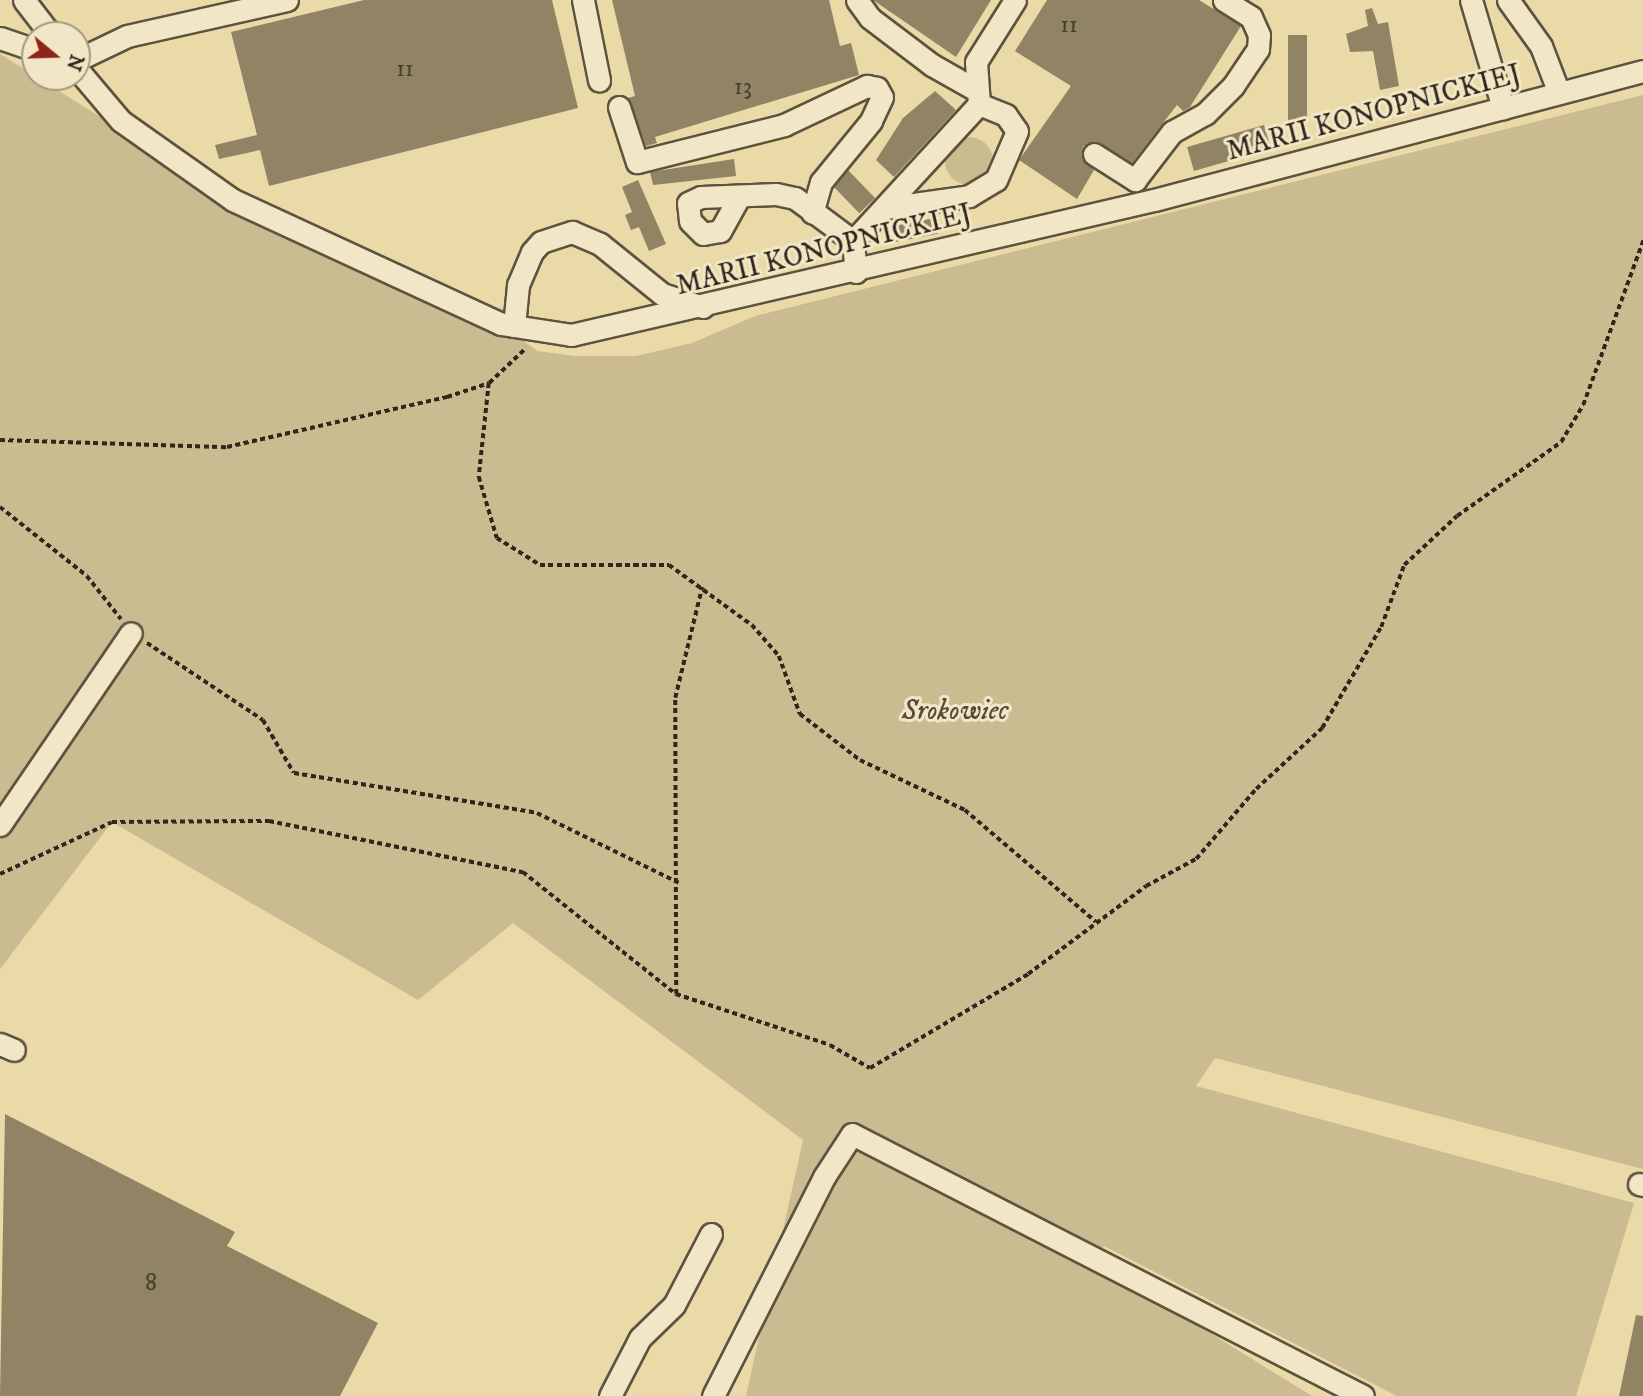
<!DOCTYPE html>
<html>
<head>
<meta charset="utf-8">
<style>
  body { margin:0 }
  #map { position:relative; width:1643px; height:1396px; overflow:hidden; background:#eadaa8; font-family:"IM FELL DW Pica",serif }
  div>[style] { position:absolute }
  .green>* { inset:0; background:#cabb90 }
  .round { border-radius:50% }
  .building>* { inset:0; background:#918465; transform-origin:0 0 }
  .path>* { height:3.5px; margin-top:-1.75px; transform-origin:0; background:repeating-linear-gradient(90deg,#30261c 0 5px,transparent 0 8.5px) }
  .roads { filter:drop-shadow(2px 0 #5e533f) drop-shadow(-2px 0 #5e533f) drop-shadow(0 2px #5e533f) drop-shadow(0 -2px #5e533f) }
  .minor>* { height:21px; margin:-10.5px; padding:0 10.5px; transform-origin:10.5px; border-radius:10.5px; background:#f1e7c6 }
  span { translate:-50% -50%; white-space:nowrap; text-align:center; line-height:1.15; -webkit-text-stroke:6px #f1e7c6; paint-order:stroke }
  .number-label { font-size:24px; color:#483e2e }
  .number-label span { -webkit-text-stroke-width:0 }
  .street-label { font-size:28px; color:#30261c }
  .park-label { font-size:28px; color:#564b39; font-style:italic }
  .north { position:absolute; left:21px; top:21px; width:70px; height:70px; box-sizing:border-box; background:#f1e7c6; border:2px solid #a49a82; border-radius:50%; rotate:109deg; font-size:19px; font-weight:700; line-height:28px; text-align:center; color:#30261c }
  .north::after { content:''; display:block; margin:auto; width:24px; height:32px; background:#8f2418; clip-path:polygon(50% 0,100% 100%,50% 72%,0 100%) }
</style>
</head>
<body>
<div id="map">
  <div class="green">
    <i style="clip-path:polygon(0 54px,212px 187px,501px 323px,537px 351px,575px 356px,636px 356px,692px 343px,755px 316px,1643px 95px,1643px 1169px,1215px 1058px,1196px 1086px,1634px 1203px,1576px 1396px,1397px 1396px,1104px 1246px,1095px 1262px,1312px 1396px,746px 1396px,803px 1140px,513px 923px,418px 1000px,112px 822px,0 969px)"></i>
    <i class="round" style="left:945px;top:137px;width:48px;height:48px"></i>
  </div>
  <div class="building">
    <i style="clip-path:polygon(364px 0,552px 0,578px 108px,269px 186px,260px 150px,219px 159px,215px 145px,257px 135px,231px 32px)"></i>
    <i style="clip-path:polygon(612px 0,829px 0,840px 46px,851px 43px,859px 75px,655px 137px,657px 143px,646px 146px,628px 98px,635px 96px)"></i>
    <i style="clip-path:polygon(873px 0,991px 0,956px 57px)"></i>
    <i style="clip-path:polygon(1047px 0,1199px 0,1241px 26px,1190px 107px,1183px 111px,1177px 105px,1132px 163px,1100px 143px,1083px 146px,1082px 159px,1094px 170px,1077px 199px,1019px 160px,1071px 86px,1015px 51px)"></i>
    <i style="clip-path:polygon(1372px 8px,1378px 24px,1388px 22px,1399px 86px,1380px 90px,1373px 51px,1350px 52px,1346px 34px,1368px 26px,1365px 10px)"></i>
    <i style="left:1288px;top:35px;width:19px;height:86px"></i>
    <i style="clip-path:polygon(935px 91px,956px 110px,894px 177px,876px 160px,903px 118px)"></i>
    <i style="left:1264px;top:125px;width:25px;height:80px;rotate:74deg"></i>
    <i style="clip-path:polygon(734px 159px,736px 176px,653px 185px,650px 172px)"></i>
    <i style="left:848px;top:170px;width:39px;height:22px;rotate:46deg"></i>
    <i style="clip-path:polygon(638px 180px,666px 244px,649px 251px,639px 227px,631px 230px,625px 215px,632px 212px,622px 187px)"></i>
    <i style="left:935px;top:218px;width:16px;height:46px;rotate:79deg"></i>
    <i style="clip-path:polygon(5px 1114px,235px 1232px,227px 1246px,378px 1323px,340px 1396px,0 1396px)"></i>
    <i style="clip-path:polygon(1636px 1315px,1643px 1316px,1643px 1396px,1619px 1396px)"></i>
  </div>
  <div class="path">
    <i style="left:489px;top:383px;width:95px;rotate:96.1deg"></i>
    <i style="left:479px;top:477px;width:64px;rotate:73.6deg"></i>
    <i style="left:497px;top:538px;width:51px;rotate:32.1deg"></i>
    <i style="left:540px;top:565px;width:129px"></i>
    <i style="left:669px;top:565px;width:102px;rotate:35.9deg"></i>
    <i style="left:752px;top:625px;width:41px;rotate:48.9deg"></i>
    <i style="left:779px;top:656px;width:62px;rotate:70.1deg"></i>
    <i style="left:800px;top:714px;width:76px;rotate:37.5deg"></i>
    <i style="left:860px;top:760px;width:116px;rotate:25.5deg"></i>
    <i style="left:965px;top:810px;width:172px;rotate:40.5deg"></i>
    <i style="left:0;top:440px;width:227px;rotate:1.8deg"></i>
    <i style="left:227px;top:447px;width:226px;rotate:-12.8deg"></i>
    <i style="left:447px;top:397px;width:44px;rotate:-18.4deg"></i>
    <i style="left:489px;top:383px;width:51px;rotate:-43.4deg"></i>
    <i style="left:0;top:507px;width:111px;rotate:38.4deg"></i>
    <i style="left:87px;top:576px;width:55px;rotate:51.7deg"></i>
    <i style="left:147px;top:643px;width:139px;rotate:33.6deg"></i>
    <i style="left:263px;top:720px;width:61px;rotate:59.7deg"></i>
    <i style="left:294px;top:773px;width:246px;rotate:9.3deg"></i>
    <i style="left:537px;top:813px;width:158px;rotate:26.2deg"></i>
    <i style="left:0;top:874px;width:123px;rotate:-24.9deg"></i>
    <i style="left:112px;top:822px;width:157px;rotate:-0.4deg"></i>
    <i style="left:269px;top:821px;width:259px;rotate:11.4deg"></i>
    <i style="left:523px;top:872px;width:196px;rotate:38.6deg"></i>
    <i style="left:676px;top:994px;width:162px;rotate:18.3deg"></i>
    <i style="left:830px;top:1045px;width:46px;rotate:29.9deg"></i>
    <i style="left:870px;top:1068px;width:184px;rotate:-30.7deg"></i>
    <i style="left:1028px;top:974px;width:147px;rotate:-36.7deg"></i>
    <i style="left:1146px;top:886px;width:57px;rotate:-28.4deg"></i>
    <i style="left:1196px;top:859px;width:92px;rotate:-49.4deg"></i>
    <i style="left:1256px;top:789px;width:90px;rotate:-42.7deg"></i>
    <i style="left:1322px;top:728px;width:117px;rotate:-59.7deg"></i>
    <i style="left:1381px;top:627px;width:66px;rotate:-69.6deg"></i>
    <i style="left:1404px;top:565px;width:72px;rotate:-42.8deg"></i>
    <i style="left:1457px;top:516px;width:128px;rotate:-35.4deg"></i>
    <i style="left:1561px;top:442px;width:43px;rotate:-59.3deg"></i>
    <i style="left:1583px;top:405px;width:175px;rotate:-69.9deg"></i>
    <i style="left:676px;top:994px;width:296px;rotate:-90.2deg"></i>
    <i style="left:675px;top:698px;width:114px;rotate:-76.3deg"></i>
  </div>
  <div class="roads">
    <div class="minor">
      <i style="left:24px;top:0;width:44px;rotate:52.4deg"></i>
      <i style="left:583px;top:0;width:82px;rotate:78.7deg"></i>
      <i style="left:857px;top:0;width:22px;rotate:54deg"></i>
      <i style="left:870px;top:18px;width:78px;rotate:37.2deg"></i>
      <i style="left:932px;top:65px;width:53px;rotate:29.5deg"></i>
      <i style="left:1471px;top:0;width:113px;rotate:73.5deg"></i>
      <i style="left:1508px;top:0;width:57px;rotate:54.3deg"></i>
      <i style="left:1541px;top:46px;width:50px;rotate:69deg"></i>
      <i style="left:0;top:38px;width:37px;rotate:19deg"></i>
      <i style="left:77px;top:60px;width:55px;rotate:-25.6deg"></i>
      <i style="left:127px;top:36px;width:164px;rotate:-12.7deg"></i>
      <i style="left:77px;top:69px;width:68px;rotate:49.8deg"></i>
      <i style="left:121px;top:121px;width:137px;rotate:35.2deg"></i>
      <i style="left:233px;top:200px;width:295px;rotate:24.8deg"></i>
      <i style="left:501px;top:324px;width:71px;rotate:8.9deg"></i>
      <i style="left:571px;top:335px;width:598px;rotate:-13.04deg"></i>
      <i style="left:1154px;top:200px;width:506px;rotate:-14.78deg"></i>
      <i style="left:619px;top:107px;width:58px;rotate:71.9deg"></i>
      <i style="left:637px;top:162px;width:152px;rotate:-14.1deg"></i>
      <i style="left:784px;top:125px;width:92px;rotate:-25.2deg"></i>
      <i style="left:867px;top:86px;width:10px;rotate:11deg"></i>
      <i style="left:877px;top:88px;width:10px;rotate:61deg"></i>
      <i style="left:882px;top:97px;width:26px;rotate:115deg"></i>
      <i style="left:871px;top:121px;width:79px;rotate:129.3deg"></i>
      <i style="left:821px;top:182px;width:32px;rotate:106deg"></i>
      <i style="left:1094px;top:154px;width:49px;rotate:32.4deg"></i>
      <i style="left:1135px;top:180px;width:61px;rotate:-52.4deg"></i>
      <i style="left:1172px;top:132px;width:38px;rotate:-29deg"></i>
      <i style="left:1205px;top:114px;width:40px;rotate:-45deg"></i>
      <i style="left:1233px;top:86px;width:45px;rotate:-56deg"></i>
      <i style="left:1258px;top:49px;width:14px;rotate:-86deg"></i>
      <i style="left:1259px;top:35px;width:20px;rotate:-114deg"></i>
      <i style="left:1251px;top:17px;width:32px;rotate:-148deg"></i>
      <i style="left:739px;top:197px;width:39px;rotate:119deg"></i>
      <i style="left:720px;top:231px;width:17px;rotate:170deg"></i>
      <i style="left:703px;top:234px;width:18px;rotate:-135deg"></i>
      <i style="left:690px;top:221px;width:18px;rotate:-96deg"></i>
      <i style="left:688px;top:203px;width:14px;rotate:-25deg"></i>
      <i style="left:701px;top:197px;width:75px;rotate:-2.3deg"></i>
      <i style="left:776px;top:194px;width:19px;rotate:12deg"></i>
      <i style="left:795px;top:198px;width:72px;rotate:36.6deg"></i>
      <i style="left:885px;top:208px;width:85px;rotate:-8.1deg"></i>
      <i style="left:969px;top:196px;width:31px;rotate:-31deg"></i>
      <i style="left:996px;top:180px;width:53px;rotate:-66.8deg"></i>
      <i style="left:1017px;top:131px;width:19px;rotate:-125deg"></i>
      <i style="left:1006px;top:115px;width:29px;rotate:-158deg"></i>
      <i style="left:856px;top:272px;width:31px;rotate:-96deg"></i>
      <i style="left:853px;top:241px;width:186px;rotate:-47.4deg"></i>
      <i style="left:979px;top:104px;width:42px;rotate:-94.1deg"></i>
      <i style="left:976px;top:62px;width:73px;rotate:-57.8deg"></i>
      <i style="left:514px;top:326px;width:41px;rotate:-84.4deg"></i>
      <i style="left:518px;top:285px;width:36px;rotate:-67deg"></i>
      <i style="left:532px;top:252px;width:13px;rotate:-48deg"></i>
      <i style="left:541px;top:242px;width:33px;rotate:-18deg"></i>
      <i style="left:572px;top:232px;width:30px;rotate:23deg"></i>
      <i style="left:600px;top:244px;width:80px;rotate:38.9deg"></i>
      <i style="left:662px;top:294px;width:43px;rotate:17.6deg"></i>
      <i style="left:0;top:825px;width:232px;rotate:-55.7deg"></i>
      <i style="left:0;top:1044px;width:15px;rotate:23deg"></i>
      <i style="left:1639px;top:1184px;width:4px;rotate:14deg"></i>
      <i style="left:610px;top:1396px;width:65px;rotate:-62.7deg"></i>
      <i style="left:640px;top:1338px;width:47px;rotate:-44.1deg"></i>
      <i style="left:674px;top:1305px;width:80px;rotate:-62.5deg"></i>
      <i style="left:713px;top:1396px;width:246px;rotate:-63.1deg"></i>
      <i style="left:824px;top:1177px;width:51px;rotate:-56.9deg"></i>
      <i style="left:852px;top:1134px;width:574px;rotate:27.15deg"></i>
    </div>
  </div>
  <div class="number-label">
    <span style="left:1069px;top:26px">11</span>
    <span style="left:405px;top:70px">11</span>
    <span style="left:743px;top:88px">13</span>
    <span style="left:151px;top:1284px">8</span>
  </div>
  <div class="street-label">
    <span style="left:1374px;top:113px;rotate:-15deg">MARII KONOPNICKIEJ</span>
    <span style="left:824px;top:250px;rotate:-14deg">MARII KONOPNICKIEJ</span>
  </div>
  <div class="park-label">
    <span style="left:955px;top:711px">Srokowiec</span>
  </div>
  <div class="north">N</div>
</div>
</body>
</html>
